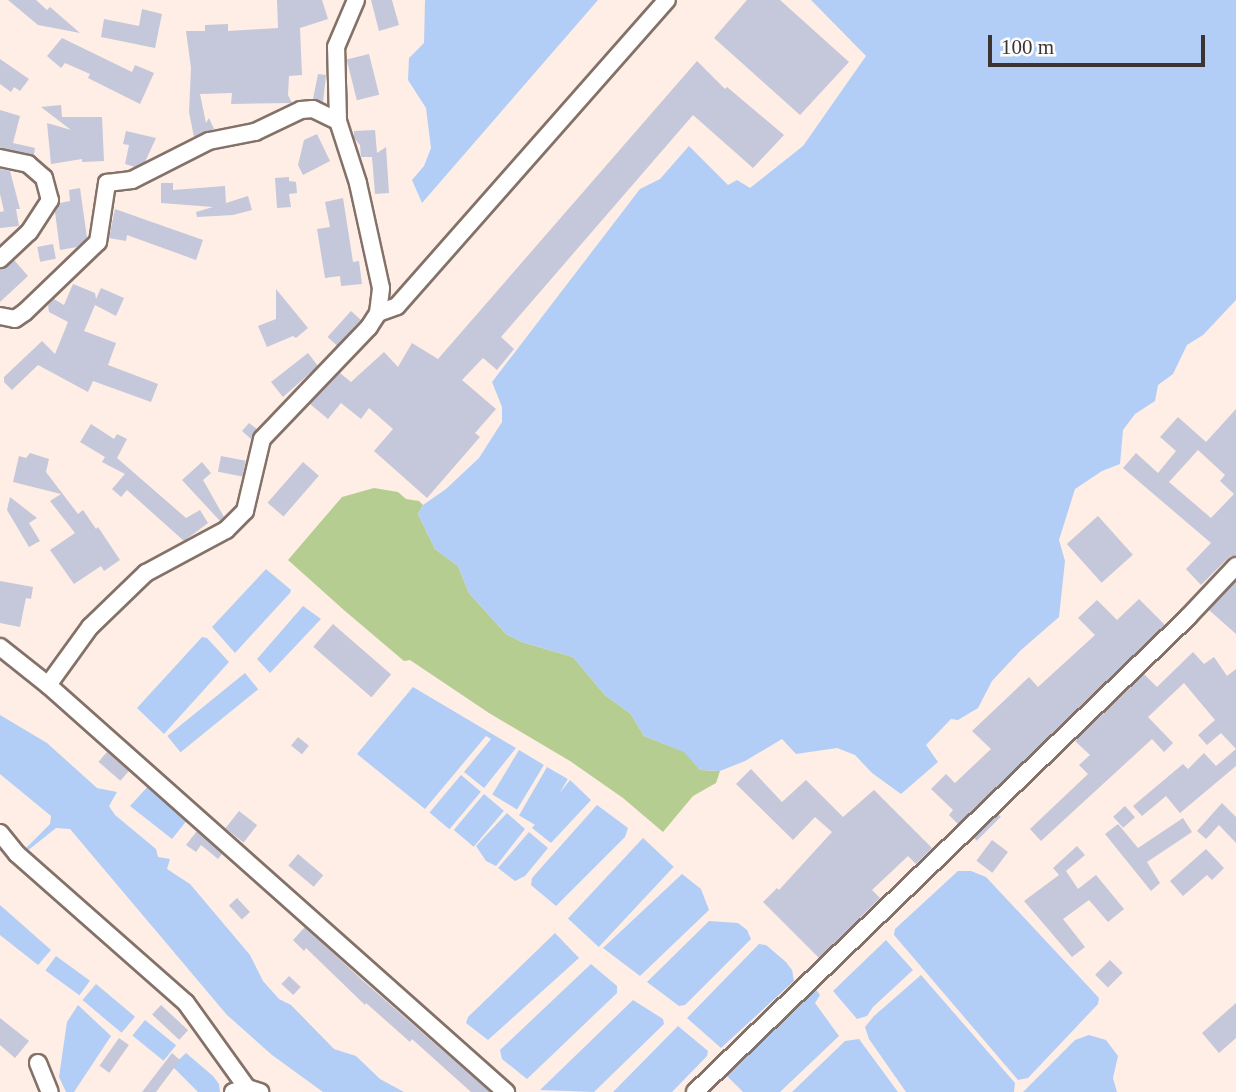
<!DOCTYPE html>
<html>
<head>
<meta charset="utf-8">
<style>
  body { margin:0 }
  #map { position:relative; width:1236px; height:1092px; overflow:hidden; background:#feeee5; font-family:Georgia,serif }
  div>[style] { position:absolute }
  .green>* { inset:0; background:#b6cd91 }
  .water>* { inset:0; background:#b2cef6; transform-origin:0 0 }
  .building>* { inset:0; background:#c5c7da; transform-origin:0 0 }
  .roads { filter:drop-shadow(2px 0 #847269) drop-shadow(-2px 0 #847269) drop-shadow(0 2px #847269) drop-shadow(0 -2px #847269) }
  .minor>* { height:16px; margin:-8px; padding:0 8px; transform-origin:8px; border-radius:8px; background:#fff }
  span { translate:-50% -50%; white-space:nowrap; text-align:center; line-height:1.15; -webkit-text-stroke:6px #fefefe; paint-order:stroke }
  .scale { position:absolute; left:988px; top:35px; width:217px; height:32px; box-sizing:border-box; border:4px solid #3c3430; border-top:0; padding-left:9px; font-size:21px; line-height:24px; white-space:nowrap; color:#3c3430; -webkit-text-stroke:5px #fefefe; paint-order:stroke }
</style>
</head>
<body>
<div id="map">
  <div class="green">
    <i style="clip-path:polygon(374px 488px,398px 492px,406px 499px,419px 501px,423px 505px,418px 514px,435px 549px,458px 566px,469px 593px,506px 634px,522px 642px,573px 657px,605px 695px,631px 714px,644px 736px,685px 752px,700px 770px,720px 771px,716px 783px,693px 796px,663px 832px,623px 798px,570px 761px,489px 713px,410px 660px,404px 661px,345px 611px,288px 560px,342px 497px)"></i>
  </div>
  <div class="water">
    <i style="clip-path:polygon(425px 0,598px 0,422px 203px,412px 180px,424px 166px,431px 148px,426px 108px,408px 80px,409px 58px,424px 43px)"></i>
    <i style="clip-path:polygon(811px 0,1236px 0,1236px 300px,1203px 335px,1187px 345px,1173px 374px,1158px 385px,1155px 401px,1135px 414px,1123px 430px,1120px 464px,1102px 471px,1075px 489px,1059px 540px,1065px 561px,1059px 617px,1021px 650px,992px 681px,978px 708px,958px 720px,951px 719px,926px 745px,938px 762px,901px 794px,872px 773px,855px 755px,837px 748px,796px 754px,782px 739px,745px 761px,720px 771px,700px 770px,684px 752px,644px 736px,631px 714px,605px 695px,573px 657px,522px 642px,506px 634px,469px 593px,458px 566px,435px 549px,418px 514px,423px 505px,446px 489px,479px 458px,502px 422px,502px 407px,492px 382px,640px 189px,660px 179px,689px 146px,728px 185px,737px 180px,750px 188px,803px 146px,866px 56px)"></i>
    <i style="clip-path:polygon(266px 569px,291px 590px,290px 593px,235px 653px,212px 627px)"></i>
    <i style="clip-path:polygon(303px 606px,321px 619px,270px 673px,257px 659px)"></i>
    <i style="clip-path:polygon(202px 637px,207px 638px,229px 662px,164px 734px,137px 708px)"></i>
    <i style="left:245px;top:673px;width:21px;height:100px;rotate:51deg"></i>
    <i style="clip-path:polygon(413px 687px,516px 748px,484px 788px,464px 772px,491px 739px,486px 736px,425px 809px,357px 754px)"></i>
    <i style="clip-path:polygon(0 715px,47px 743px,97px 788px,117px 792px,109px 806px,115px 815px,156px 849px,158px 857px,170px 859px,167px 869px,190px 884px,250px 955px,263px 981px,279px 999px,291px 1005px,334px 1049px,356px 1056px,380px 1079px,404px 1092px,323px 1092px,272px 1055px,227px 1015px,70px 829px,56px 828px,26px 852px,24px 850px,50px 824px,51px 816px,0 774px)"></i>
    <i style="left:519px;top:750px;width:29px;height:52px;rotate:31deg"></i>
    <i style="left:547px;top:767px;width:24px;height:56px;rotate:30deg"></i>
    <i style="left:461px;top:775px;width:26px;height:49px;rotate:40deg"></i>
    <i style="clip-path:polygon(570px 780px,591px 800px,551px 843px,532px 828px)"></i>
    <i style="clip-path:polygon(151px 783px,162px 799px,169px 800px,172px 806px,180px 807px,188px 819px,172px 839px,130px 806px)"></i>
    <i style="left:484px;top:794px;width:26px;height:47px;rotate:40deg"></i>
    <i style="clip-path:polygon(597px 805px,628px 828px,625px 837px,556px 906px,531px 885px,532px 878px)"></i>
    <i style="clip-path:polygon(507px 813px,525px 829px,496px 866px,486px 861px,476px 846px)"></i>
    <i style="clip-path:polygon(529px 832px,548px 848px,525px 876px,515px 881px,498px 868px)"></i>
    <i style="left:643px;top:838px;width:42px;height:110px;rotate:43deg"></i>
    <i style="clip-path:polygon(958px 871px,971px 871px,986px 877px,1099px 998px,1098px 1004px,1028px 1078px,1018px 1080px,894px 935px,895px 929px)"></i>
    <i style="clip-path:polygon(682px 874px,701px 889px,709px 910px,640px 976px,603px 948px)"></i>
    <i style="clip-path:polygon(0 905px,51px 950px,38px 965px,0 935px)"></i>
    <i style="clip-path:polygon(709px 921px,738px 923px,747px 930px,751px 939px,685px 1005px,679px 1006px,647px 982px)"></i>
    <i style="clip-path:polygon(555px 933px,579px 958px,488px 1040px,466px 1023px,468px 1017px)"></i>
    <i style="clip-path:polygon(886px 940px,913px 970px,873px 1007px,867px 1016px,857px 1019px,833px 991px)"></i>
    <i style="clip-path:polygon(759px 944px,766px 945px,786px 962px,792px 970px,794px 981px,721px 1048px,687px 1018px)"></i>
    <i style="left:56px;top:956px;width:42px;height:18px;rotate:36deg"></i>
    <i style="clip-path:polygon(591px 964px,617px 986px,617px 993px,527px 1079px,502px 1059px,500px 1050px)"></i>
    <i style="clip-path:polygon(921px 975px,1015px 1083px,1014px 1092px,906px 1092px,869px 1039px,865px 1027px,874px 1016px)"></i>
    <i style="left:96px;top:984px;width:51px;height:21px;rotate:40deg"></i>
    <i style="clip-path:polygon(815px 988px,820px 995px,815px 1003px,839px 1036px,780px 1092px,743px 1092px,727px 1076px)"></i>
    <i style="clip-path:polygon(633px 1000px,663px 1019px,664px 1024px,594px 1092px,540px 1090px)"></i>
    <i style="clip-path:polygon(78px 1005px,111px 1036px,74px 1092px,66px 1092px,59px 1077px,67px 1022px)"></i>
    <i style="left:145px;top:1020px;width:40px;height:20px;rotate:39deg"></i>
    <i style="clip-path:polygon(678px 1026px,708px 1051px,707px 1056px,672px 1092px,613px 1092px)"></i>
    <i style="clip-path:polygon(1089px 1035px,1106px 1040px,1118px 1056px,1113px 1078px,1117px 1092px,1023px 1092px,1075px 1040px)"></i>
    <i style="clip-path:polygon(859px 1039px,898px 1092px,792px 1092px,845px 1041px)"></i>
    <i style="clip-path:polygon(186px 1053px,213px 1076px,219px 1084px,220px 1092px,198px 1092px,172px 1066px)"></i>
  </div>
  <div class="building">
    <i style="clip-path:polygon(8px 0,36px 0,47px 10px,50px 7px,80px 33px,38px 25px)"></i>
    <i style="clip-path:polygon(277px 0,322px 0,328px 19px,300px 28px,302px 75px,289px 76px,288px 95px,292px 103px,231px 104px,232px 93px,200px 94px,206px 123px,209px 118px,214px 129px,194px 137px,189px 112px,191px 68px,186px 31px,205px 31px,205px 25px,228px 24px,228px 31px,278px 28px)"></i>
    <i style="clip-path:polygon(371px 0,392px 0,399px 25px,379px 31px)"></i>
    <i style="clip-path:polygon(747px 0,780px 0,849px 62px,800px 115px,714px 38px)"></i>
    <i style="clip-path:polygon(142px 9px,162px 14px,155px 48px,101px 37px,104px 19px,139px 26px)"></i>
    <i style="clip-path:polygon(62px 38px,132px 72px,135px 65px,154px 73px,140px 104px,88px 78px,90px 74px,65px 63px,61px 68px,47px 56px)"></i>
    <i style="left:369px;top:54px;width:42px;height:23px;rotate:76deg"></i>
    <i style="clip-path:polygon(0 59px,29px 79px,20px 91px,14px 87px,11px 92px,0 84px)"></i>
    <i style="clip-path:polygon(697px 61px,725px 89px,727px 87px,784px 135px,753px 168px,693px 115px,501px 337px,514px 349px,497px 370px,483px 358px,462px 380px,496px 409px,475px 433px,480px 437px,427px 498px,374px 451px,393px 429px,369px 408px,361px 419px,341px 403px,328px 419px,310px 404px,340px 373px,351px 382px,384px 352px,398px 367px,412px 343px,438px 359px)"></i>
    <i style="clip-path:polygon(318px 74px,326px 75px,323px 102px,313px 99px)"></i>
    <i style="clip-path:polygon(61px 105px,62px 117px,102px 117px,104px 161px,82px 162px,82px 159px,51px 164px,47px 123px,71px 130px,41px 107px)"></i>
    <i style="clip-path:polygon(0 110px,20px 116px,13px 143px,35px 148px,34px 155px,0 148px)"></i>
    <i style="clip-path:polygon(375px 130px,377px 153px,386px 147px,389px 193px,375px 194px,372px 157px,361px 157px,360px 145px,354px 138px,354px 131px)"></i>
    <i style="clip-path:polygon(126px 131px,156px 138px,145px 162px,135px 167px,125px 164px,129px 145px,123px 144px)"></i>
    <i style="clip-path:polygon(317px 134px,330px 161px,303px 175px,298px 165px,304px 140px)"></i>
    <i style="clip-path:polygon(0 169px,10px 171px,20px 209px,16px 209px,19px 226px,0 228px,0 212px,4px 211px,0 194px)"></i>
    <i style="clip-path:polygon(289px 177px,289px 181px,296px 182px,297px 193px,289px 194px,291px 207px,277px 208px,275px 178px)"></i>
    <i style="clip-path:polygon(161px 183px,173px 183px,173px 190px,225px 186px,226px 203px,248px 196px,252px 210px,233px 215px,197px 217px,196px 212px,213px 207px,161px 203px)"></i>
    <i style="clip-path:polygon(80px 188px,87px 238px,77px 247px,60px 250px,55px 212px,60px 203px,70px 201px,69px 190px)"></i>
    <i style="clip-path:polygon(343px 198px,353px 262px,359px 261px,362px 284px,341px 286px,340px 276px,325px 278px,317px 229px,330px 227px,325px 202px)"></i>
    <i style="clip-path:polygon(115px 209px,203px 240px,196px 260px,127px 235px,126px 241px,109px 238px)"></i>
    <i style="left:53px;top:244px;width:15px;height:16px;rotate:79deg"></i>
    <i style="clip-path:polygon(14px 260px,28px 276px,0 302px,0 269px)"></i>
    <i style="clip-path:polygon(73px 284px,95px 293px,96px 299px,101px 288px,124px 298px,116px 316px,95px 305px,84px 331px,116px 343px,108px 365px,158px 384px,151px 402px,93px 381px,88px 392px,38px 365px,12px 390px,4px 382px,4px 377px,42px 341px,55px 354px,68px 322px,49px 312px,48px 305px,54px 299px,64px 305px)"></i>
    <i style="clip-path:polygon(276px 289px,308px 328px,296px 338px,293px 336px,267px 347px,258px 326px,276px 319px)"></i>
    <i style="left:351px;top:311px;width:13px;height:35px;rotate:42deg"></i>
    <i style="clip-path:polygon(308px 353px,318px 366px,283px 397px,271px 382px)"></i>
    <i style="clip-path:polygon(evenodd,1236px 409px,1236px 556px,1230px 556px,1201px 585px,1186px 569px,1211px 543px,1123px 468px,1136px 453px,1158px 473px,1176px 451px,1160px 437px,1178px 417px,1206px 442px,1236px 409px,1198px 450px,1225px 475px,1220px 481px,1234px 494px,1211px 518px,1169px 482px,1198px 450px)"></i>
    <i style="clip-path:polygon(249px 423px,257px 429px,251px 439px,242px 431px)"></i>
    <i style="clip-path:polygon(91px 424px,114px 439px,117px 434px,127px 439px,117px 458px,186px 518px,200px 510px,208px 523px,184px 541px,127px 490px,121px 497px,112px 489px,125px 474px,102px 462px,105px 457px,80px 442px)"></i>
    <i style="clip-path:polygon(30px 453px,49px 459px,46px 472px,78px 514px,83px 510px,96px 529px,98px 527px,120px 560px,104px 571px,101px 566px,74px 584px,50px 550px,75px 533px,50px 501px,61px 494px,13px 482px,19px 456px,26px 458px)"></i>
    <i style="left:221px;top:456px;width:25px;height:16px;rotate:11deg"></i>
    <i style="clip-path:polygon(202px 462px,211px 473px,203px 480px,224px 517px,220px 521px,182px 480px)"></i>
    <i style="left:303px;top:462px;width:21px;height:54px;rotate:41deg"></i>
    <i style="clip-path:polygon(10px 497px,37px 518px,29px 523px,40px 541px,29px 547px,7px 510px)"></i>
    <i style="left:1098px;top:516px;width:52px;height:42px;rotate:48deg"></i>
    <i style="clip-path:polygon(0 581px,33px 587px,31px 599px,26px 598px,20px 627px,0 623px)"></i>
    <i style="clip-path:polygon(1236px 581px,1236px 634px,1209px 610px)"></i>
    <i style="clip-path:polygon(1139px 599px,1165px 625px,958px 824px,949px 815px,953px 810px,931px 789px,946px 774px,955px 783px,991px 749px,972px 731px,1029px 677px,1038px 687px,1095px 635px,1078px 618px,1097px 600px,1117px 620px)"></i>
    <i style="left:333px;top:624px;width:77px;height:30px;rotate:41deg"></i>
    <i style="clip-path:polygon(1193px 652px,1204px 664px,1214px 657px,1227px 676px,1236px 669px,1236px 766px,1180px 813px,1166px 796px,1142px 816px,1133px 806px,1183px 764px,1188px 769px,1204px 753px,1216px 766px,1236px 749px,1221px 733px,1207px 745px,1198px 735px,1215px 720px,1184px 683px,1148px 717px,1173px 743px,1164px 752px,1152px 739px,1041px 841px,1030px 829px,1088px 774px,1079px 765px,1090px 755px,1075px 741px,1144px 674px,1157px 687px)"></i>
    <i style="left:298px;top:737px;width:14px;height:11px;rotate:39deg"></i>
    <i style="left:107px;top:752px;width:29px;height:13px;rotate:41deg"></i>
    <i style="clip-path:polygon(751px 769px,782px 802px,806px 780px,843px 817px,874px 790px,932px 848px,916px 864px,908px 856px,872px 890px,880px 898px,819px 958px,763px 902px,777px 888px,779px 890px,832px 832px,815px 817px,793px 840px,736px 784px)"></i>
    <i style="clip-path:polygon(1222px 803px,1236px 817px,1236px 843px,1219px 825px,1206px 839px,1197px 831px)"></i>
    <i style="left:1125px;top:806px;width:15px;height:16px;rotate:48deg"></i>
    <i style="left:239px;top:811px;width:23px;height:22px;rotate:38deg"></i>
    <i style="left:998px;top:814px;width:4px;height:34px;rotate:45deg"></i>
    <i style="clip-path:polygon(1183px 818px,1192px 832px,1147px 862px,1160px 883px,1151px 891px,1105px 834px,1118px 824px,1138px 848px)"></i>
    <i style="clip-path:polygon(197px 831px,222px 854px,218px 859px,201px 845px,196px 852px,186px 845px)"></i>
    <i style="left:992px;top:840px;width:20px;height:26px;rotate:37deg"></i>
    <i style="clip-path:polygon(1077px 846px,1085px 855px,1066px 871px,1078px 889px,1096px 875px,1124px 909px,1108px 922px,1089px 900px,1063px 919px,1085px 947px,1072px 957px,1024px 901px,1059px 875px,1053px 868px)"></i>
    <i style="clip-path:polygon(1206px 849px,1224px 868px,1212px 880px,1207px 875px,1183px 896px,1170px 881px)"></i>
    <i style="left:298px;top:854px;width:33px;height:15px;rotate:40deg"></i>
    <i style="left:237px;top:898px;width:19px;height:11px;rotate:47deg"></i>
    <i style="clip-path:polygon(305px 927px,361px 979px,490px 1092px,471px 1092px,412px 1039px,410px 1042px,366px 1003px,365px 1005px,306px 948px,304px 951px,293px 940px)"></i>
    <i style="left:1110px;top:960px;width:18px;height:21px;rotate:45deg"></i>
    <i style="left:289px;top:976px;width:16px;height:11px;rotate:43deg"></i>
    <i style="clip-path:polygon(1236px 1003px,1236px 1038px,1219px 1053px,1202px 1033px)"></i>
    <i style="left:161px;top:1005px;width:37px;height:13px;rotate:43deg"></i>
    <i style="clip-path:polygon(0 1018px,29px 1041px,15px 1058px,0 1045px)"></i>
    <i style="left:119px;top:1038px;width:12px;height:34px;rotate:35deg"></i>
    <i style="clip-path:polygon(172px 1053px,180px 1060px,156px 1092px,142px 1092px)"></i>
  </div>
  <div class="roads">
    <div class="minor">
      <i style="left:0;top:158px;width:29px;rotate:12deg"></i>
      <i style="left:28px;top:164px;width:21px;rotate:41deg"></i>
      <i style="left:44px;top:178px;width:23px;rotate:75deg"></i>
      <i style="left:50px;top:200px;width:38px;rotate:123deg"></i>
      <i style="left:29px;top:232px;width:40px;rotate:137deg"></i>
      <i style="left:378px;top:313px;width:20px;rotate:-20deg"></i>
      <i style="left:397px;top:306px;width:408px;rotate:-48.6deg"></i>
      <i style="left:0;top:316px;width:15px;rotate:11deg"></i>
      <i style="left:15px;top:319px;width:12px;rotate:-35deg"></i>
      <i style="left:25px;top:312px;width:101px;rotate:-43.8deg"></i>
      <i style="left:98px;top:242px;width:60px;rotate:-81.3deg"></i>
      <i style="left:107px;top:183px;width:25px;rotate:-7deg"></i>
      <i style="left:132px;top:180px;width:86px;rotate:-26.9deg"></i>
      <i style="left:209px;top:141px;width:47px;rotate:-11.1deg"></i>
      <i style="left:255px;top:132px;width:51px;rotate:-25.6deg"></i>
      <i style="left:301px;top:110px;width:12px;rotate:-5deg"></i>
      <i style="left:313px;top:109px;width:28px;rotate:26deg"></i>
      <i style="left:0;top:647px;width:61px;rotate:38.4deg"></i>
      <i style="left:48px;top:685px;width:613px;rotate:41.63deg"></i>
      <i style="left:48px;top:685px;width:72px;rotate:-54.1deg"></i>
      <i style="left:90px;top:627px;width:78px;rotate:-44deg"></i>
      <i style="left:146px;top:573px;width:91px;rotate:-28.3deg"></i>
      <i style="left:226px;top:530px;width:27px;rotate:-45deg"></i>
      <i style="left:245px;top:511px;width:74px;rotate:-76.7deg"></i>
      <i style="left:262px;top:439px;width:155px;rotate:-46.3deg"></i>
      <i style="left:369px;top:327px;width:17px;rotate:-57deg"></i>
      <i style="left:378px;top:313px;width:25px;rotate:-83deg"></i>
      <i style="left:381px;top:288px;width:107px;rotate:-102.4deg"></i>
      <i style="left:358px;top:183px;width:65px;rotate:-107.9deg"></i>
      <i style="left:338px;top:121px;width:74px;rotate:-91.5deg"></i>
      <i style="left:336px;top:47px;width:51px;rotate:-66.9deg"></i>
      <i style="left:0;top:833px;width:27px;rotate:51deg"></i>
      <i style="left:17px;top:854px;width:225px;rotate:41.4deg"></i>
      <i style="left:186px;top:1003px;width:105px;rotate:54.3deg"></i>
      <i style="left:38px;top:1063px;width:31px;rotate:68deg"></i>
      <i style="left:233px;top:1092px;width:15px;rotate:-16deg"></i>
      <i style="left:247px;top:1088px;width:14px;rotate:17deg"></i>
      <i style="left:695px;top:1092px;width:685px;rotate:-43.93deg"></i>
      <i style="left:1188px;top:617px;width:70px;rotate:-46.7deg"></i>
    </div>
  </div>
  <div class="scale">100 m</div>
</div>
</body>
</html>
